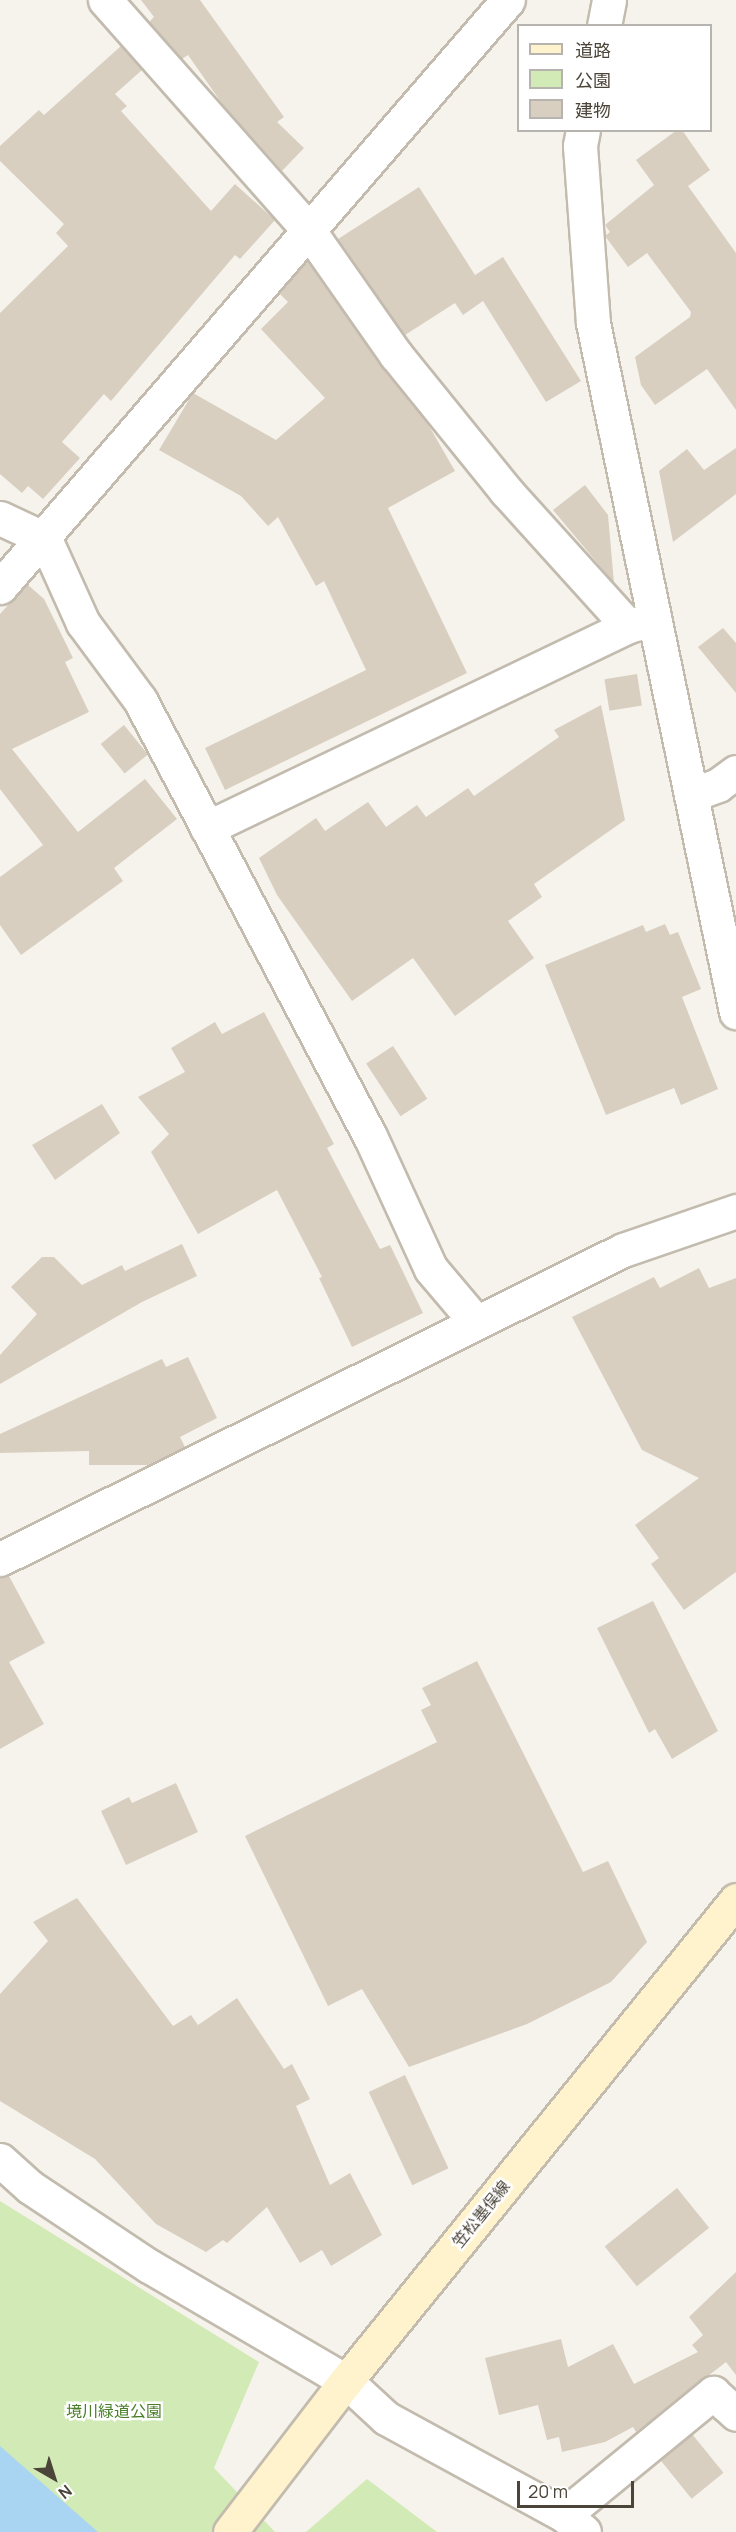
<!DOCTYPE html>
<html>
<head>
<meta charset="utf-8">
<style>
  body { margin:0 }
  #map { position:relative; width:736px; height:2532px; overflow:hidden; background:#f6f3ec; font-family:Manrope,"Noto Sans JP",sans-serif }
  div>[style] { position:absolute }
  .green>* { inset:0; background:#d2eab5 }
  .water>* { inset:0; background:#a9d4f2 }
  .building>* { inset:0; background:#d8cfc1; transform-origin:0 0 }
  .roads { filter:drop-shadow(2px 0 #c2bbae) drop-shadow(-2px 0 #c2bbae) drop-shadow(0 2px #c2bbae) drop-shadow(0 -2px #c2bbae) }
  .minor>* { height:33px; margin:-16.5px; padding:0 16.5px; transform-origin:16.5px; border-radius:16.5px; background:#fff }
  .tertiary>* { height:33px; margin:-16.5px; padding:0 16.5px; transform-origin:16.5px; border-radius:16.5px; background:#fff }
  .secondary>* { height:33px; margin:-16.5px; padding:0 16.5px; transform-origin:16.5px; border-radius:16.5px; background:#fff3cd }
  span { translate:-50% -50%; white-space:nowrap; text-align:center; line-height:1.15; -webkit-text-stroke:5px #fff; paint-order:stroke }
  .street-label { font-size:16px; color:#4b4439 }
  .park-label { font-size:16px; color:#4a7f2a }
  .legend { position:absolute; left:517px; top:24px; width:195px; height:108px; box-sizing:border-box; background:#fff; border:2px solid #b7b4b0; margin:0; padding:8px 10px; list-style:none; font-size:18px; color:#4b4439 }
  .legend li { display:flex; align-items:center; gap:12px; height:30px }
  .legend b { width:30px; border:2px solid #b7b4b0 }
  .north { position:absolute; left:24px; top:2448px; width:60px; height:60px; -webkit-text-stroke:4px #fff; paint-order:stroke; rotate:141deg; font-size:16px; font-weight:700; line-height:24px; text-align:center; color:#4b4439 }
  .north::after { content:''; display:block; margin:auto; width:21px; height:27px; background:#4b4439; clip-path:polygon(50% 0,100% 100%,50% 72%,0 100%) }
  .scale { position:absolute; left:517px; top:2481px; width:117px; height:27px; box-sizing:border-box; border:3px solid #4b4439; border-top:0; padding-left:8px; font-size:18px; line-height:21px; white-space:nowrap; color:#4b4439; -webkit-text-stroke:4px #fff; paint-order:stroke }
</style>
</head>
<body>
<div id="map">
  <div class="green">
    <i style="clip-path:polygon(0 2201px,259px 2362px,214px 2468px,275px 2532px,0 2532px)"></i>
    <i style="clip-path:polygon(367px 2479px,437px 2532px,306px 2532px)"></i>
  </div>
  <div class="water">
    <i style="clip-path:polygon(0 2446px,98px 2532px,0 2532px)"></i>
  </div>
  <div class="building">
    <i style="clip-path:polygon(141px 0,200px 0,284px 117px,277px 122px,304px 148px,282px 171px,223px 105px,188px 55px,182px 59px,149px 22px,154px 17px)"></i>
    <i style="clip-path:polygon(121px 46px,142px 70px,115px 94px,127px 106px,121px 111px,211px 211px,235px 184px,275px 220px,240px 259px,235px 255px,111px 401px,104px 394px,62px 442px,80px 458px,43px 499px,28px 486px,22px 493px,0 474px,0 313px,68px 246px,56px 233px,64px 224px,0 161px,0 146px,39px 110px,44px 115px)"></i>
    <i style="clip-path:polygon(677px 130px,682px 130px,710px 170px,688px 186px,736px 253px,736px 410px,707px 369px,655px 405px,641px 385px,635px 357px,690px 317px,691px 312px,647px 253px,628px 267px,605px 236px,610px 232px,605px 225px,654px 185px,636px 160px)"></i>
    <i style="clip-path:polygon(419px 187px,475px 275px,503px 257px,581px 381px,546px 402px,483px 301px,463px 315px,455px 303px,405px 335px,338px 239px)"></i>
    <i style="clip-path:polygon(307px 261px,381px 366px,429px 426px,455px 471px,388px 508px,467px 673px,225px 790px,205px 748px,366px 670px,324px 581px,316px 586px,278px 517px,268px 526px,241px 496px,159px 450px,193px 393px,276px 440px,325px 398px,261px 329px,288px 302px,279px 293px)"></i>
    <i style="clip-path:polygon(736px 448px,736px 494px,673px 542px,659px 471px,687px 449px,704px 470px)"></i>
    <i style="clip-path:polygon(585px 485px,608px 515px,614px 583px,553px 510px)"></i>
    <i style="clip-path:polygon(27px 584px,44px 599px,73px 658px,65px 662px,89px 712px,12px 749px,78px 832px,145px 779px,177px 819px,114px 868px,123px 881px,21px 955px,0 925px,0 877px,43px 845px,0 789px,0 614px)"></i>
    <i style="clip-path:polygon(723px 628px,736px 643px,736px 693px,698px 647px)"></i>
    <i style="left:637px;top:674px;width:32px;height:33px;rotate:81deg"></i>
    <i style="clip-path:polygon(601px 705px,625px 820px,534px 884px,542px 897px,508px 921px,534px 958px,455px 1016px,413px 958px,352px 1001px,277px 895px,259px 858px,316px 818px,325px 831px,368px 802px,386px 827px,417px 805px,426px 817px,468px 788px,474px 796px,559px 737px,554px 730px)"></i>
    <i style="left:124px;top:725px;width:38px;height:30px;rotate:51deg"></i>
    <i style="clip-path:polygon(665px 924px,670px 935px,678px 932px,701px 989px,682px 997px,718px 1089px,681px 1105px,674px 1088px,606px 1115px,545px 965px,643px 925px,646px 932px)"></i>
    <i style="clip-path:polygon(264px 1012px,334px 1144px,327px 1148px,380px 1249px,390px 1245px,423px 1313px,352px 1347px,319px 1278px,322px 1277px,277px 1190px,198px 1234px,151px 1152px,169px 1134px,138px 1097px,185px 1072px,171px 1048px,215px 1022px,222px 1034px)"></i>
    <i style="left:393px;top:1046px;width:63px;height:32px;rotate:57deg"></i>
    <i style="clip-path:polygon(102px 1104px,120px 1133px,55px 1180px,32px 1145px)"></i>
    <i style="clip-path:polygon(182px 1244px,197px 1276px,142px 1302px,0 1384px,0 1355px,37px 1314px,11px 1287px,42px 1257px,54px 1257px,82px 1285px,122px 1265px,125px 1271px)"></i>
    <i style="clip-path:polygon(699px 1268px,709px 1288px,736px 1278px,736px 1572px,684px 1610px,651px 1564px,659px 1558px,635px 1525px,699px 1478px,642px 1450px,572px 1317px,654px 1277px,660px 1288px)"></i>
    <i style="clip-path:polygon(188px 1357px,217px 1418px,180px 1437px,185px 1447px,148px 1465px,89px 1465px,89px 1451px,0 1453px,0 1434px,162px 1359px,166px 1367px)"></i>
    <i style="clip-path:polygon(9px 1576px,45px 1643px,9px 1662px,44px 1724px,0 1749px,0 1578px)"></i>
    <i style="clip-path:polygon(653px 1601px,718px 1731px,672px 1759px,655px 1729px,649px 1733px,597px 1628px)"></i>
    <i style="clip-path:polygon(477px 1661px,583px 1872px,608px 1861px,647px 1942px,611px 1982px,527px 2024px,409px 2067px,362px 1989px,328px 2006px,245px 1836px,437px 1742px,421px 1710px,431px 1705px,422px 1688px)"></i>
    <i style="clip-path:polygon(176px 1783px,198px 1832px,126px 1865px,101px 1811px,129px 1797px,132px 1803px)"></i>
    <i style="clip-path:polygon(77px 1898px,173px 2026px,191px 2015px,198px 2025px,237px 1998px,284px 2069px,292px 2064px,310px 2099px,296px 2106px,330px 2185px,350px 2173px,382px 2235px,331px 2266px,322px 2250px,300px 2263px,267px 2207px,227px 2243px,223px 2240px,206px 2252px,156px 2224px,95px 2159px,0 2101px,0 1994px,48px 1941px,33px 1922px)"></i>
    <i style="left:405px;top:2075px;width:103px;height:40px;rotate:65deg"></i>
    <i style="left:677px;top:2188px;width:51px;height:93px;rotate:51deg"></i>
    <i style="clip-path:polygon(736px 2272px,736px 2375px,726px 2362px,636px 2432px,633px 2427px,605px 2442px,562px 2452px,559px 2437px,547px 2440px,538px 2405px,499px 2415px,485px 2358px,561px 2339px,568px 2367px,613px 2344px,634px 2384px,698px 2352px,692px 2345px,703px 2335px,689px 2317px)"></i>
    <i style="left:692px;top:2434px;width:50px;height:41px;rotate:51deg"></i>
  </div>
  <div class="roads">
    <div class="minor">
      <i style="left:105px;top:0;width:305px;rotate:48.5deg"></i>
      <i style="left:307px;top:228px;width:155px;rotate:55deg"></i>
      <i style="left:396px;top:355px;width:175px;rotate:51deg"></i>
      <i style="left:506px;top:491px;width:182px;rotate:47.9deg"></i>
      <i style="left:0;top:518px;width:50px;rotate:25deg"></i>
      <i style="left:45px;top:539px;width:92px;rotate:65.7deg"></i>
      <i style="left:83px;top:623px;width:96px;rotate:53.5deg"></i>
      <i style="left:140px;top:700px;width:493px;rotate:62.2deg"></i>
      <i style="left:370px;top:1136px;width:146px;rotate:65.4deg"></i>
      <i style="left:431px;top:1269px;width:68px;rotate:49.8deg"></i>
      <i style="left:0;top:587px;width:776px;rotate:-49.13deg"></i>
      <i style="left:691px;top:795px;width:29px;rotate:-20deg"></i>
      <i style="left:718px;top:785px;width:22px;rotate:-36deg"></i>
      <i style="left:207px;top:828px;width:467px;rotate:-25.6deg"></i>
      <i style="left:628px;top:626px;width:20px;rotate:-15deg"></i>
      <i style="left:0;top:1559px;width:695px;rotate:-26.38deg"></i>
      <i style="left:623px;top:1250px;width:120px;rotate:-19deg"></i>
      <i style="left:0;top:2160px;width:40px;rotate:42deg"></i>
      <i style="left:30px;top:2187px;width:143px;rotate:33.6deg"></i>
      <i style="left:149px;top:2266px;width:228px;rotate:30.3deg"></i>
      <i style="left:346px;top:2381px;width:54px;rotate:42.8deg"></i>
      <i style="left:386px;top:2418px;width:203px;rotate:28.6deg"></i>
      <i style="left:564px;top:2515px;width:26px;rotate:40deg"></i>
      <i style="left:564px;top:2515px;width:193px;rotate:-39.3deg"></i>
      <i style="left:713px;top:2393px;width:31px;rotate:42deg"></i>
    </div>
    <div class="tertiary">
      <i style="left:604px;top:26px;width:26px;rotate:-79deg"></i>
      <i style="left:583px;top:130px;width:16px;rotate:101deg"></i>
      <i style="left:580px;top:146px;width:177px;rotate:85.8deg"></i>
      <i style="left:593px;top:323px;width:704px;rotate:78.27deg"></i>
    </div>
    <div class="secondary">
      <i style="left:230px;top:2532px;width:190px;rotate:-52.5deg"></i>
      <i style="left:346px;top:2381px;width:619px;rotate:-50.96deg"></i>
    </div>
  </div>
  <div class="street-label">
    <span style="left:481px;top:2214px;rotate:-51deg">笠松墨俣線</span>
  </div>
  <div class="park-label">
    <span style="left:114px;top:2411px">境川緑道公園</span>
  </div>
  <ul class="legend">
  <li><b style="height:8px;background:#fff3cd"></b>道路</li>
  <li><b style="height:16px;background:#d2eab5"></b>公園</li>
  <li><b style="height:16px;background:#d8cfc1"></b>建物</li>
  </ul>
  <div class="north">N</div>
  <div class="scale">20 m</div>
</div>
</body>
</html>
